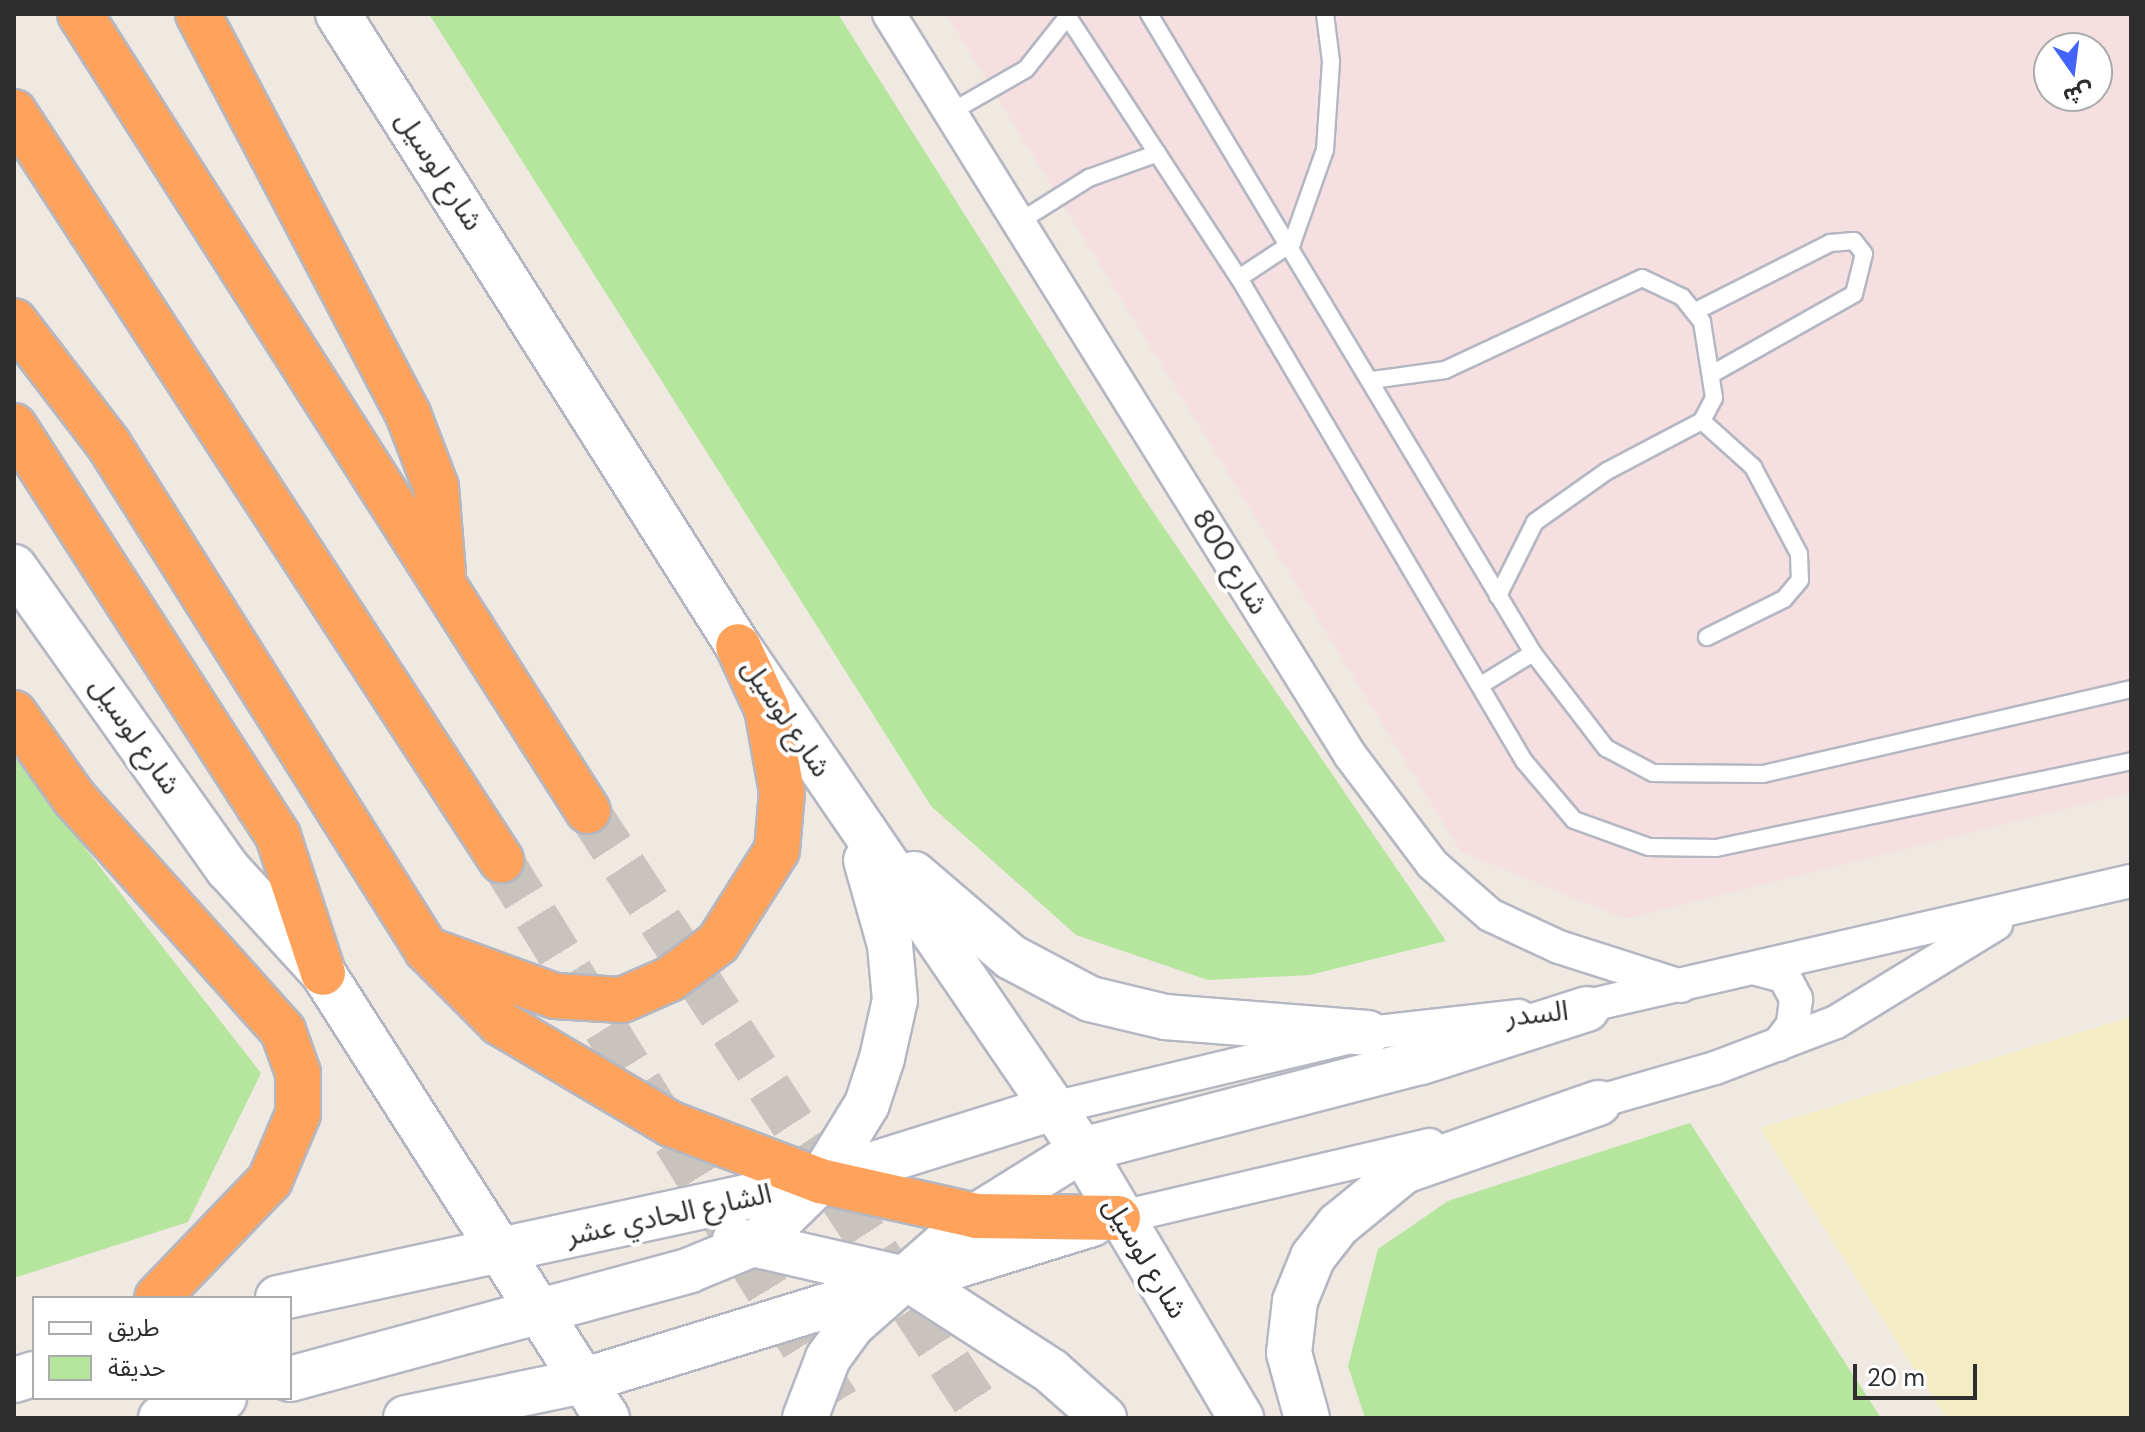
<!DOCTYPE html>
<html>
<head>
<meta charset="utf-8">
<style>
  body { margin:0 }
  #map { position:relative; width:2145px; height:1432px; overflow:hidden; background:#efe9e1; font-family:"DM Sans","Noto Sans Arabic",sans-serif }
  div>[style] { position:absolute }
  .medical>* { inset:0; background:#f5dfe0 }
  .green>* { inset:0; background:#b6e59e }
  .sand>* { inset:0; background:#f3ecc5 }
  .highway-tunnel>* { height:44px; margin-top:-22px; transform-origin:0; background:repeating-linear-gradient(90deg,#c8c4bd 0 44px,transparent 0 66px) }
  .roads { filter:drop-shadow(2px 0 #b4b7c1) drop-shadow(-2px 0 #b4b7c1) drop-shadow(0 2px #b4b7c1) drop-shadow(0 -2px #b4b7c1) }
  .lane>* { height:16px; margin:-8px; padding:0 8px; transform-origin:8px; border-radius:8px; background:#fff }
  .street>* { height:32px; margin:-16px; padding:0 16px; transform-origin:16px; border-radius:16px; background:#fff }
  .secondary>* { height:44px; margin:-22px; padding:0 22px; transform-origin:22px; border-radius:22px; background:#fff }
  .highway>* { height:44px; margin:-22px; padding:0 22px; transform-origin:22px; border-radius:22px; background:#ffa35c }
  span { translate:-50% -50%; white-space:nowrap; text-align:center; line-height:1.15; -webkit-text-stroke:8px #fff; paint-order:stroke }
  .street-label { font-size:28px; color:#2e2e2e }
  .frame { position:absolute; inset:0; border:16px solid #2e2e2e; pointer-events:none }
  .legend { position:absolute; left:32px; top:1296px; width:260px; height:104px; box-sizing:border-box; background:#fff; border:2px solid #ababab; margin:0; padding:10px 14px; list-style:none; font-size:24px; color:#2e2e2e }
  .legend li { display:flex; align-items:center; gap:16px; height:40px }
  .legend b { width:40px; border:2px solid #ababab }
  .north { position:absolute; left:2033px; top:32px; width:80px; height:80px; box-sizing:border-box; background:#fff; border:2px solid #ababab; border-radius:50%; rotate:166deg; font-size:22px; font-weight:700; line-height:32px; text-align:center; color:#2e2e2e }
  .north::after { content:''; display:block; margin:auto; width:28px; height:36px; background:#4264fb; clip-path:polygon(50% 0,100% 100%,50% 72%,0 100%) }
  .scale { position:absolute; left:1853px; top:1364px; width:124px; height:36px; box-sizing:border-box; border:4px solid #2e2e2e; border-top:0; padding-left:10px; font-size:24px; line-height:28px; white-space:nowrap; color:#2e2e2e; -webkit-text-stroke:6px #fff; paint-order:stroke }
</style>
</head>
<body>
<div id="map">
  <div class="medical">
    <i style="clip-path:polygon(evenodd,946px 14px,2131px 14px,2131px 793px,1626px 919px,1461px 852px,946px 14px,2049px 48px,2097px 48px,2097px 96px,2049px 96px,2049px 48px)"></i>
  </div>
  <div class="green">
    <i style="clip-path:polygon(429px 14px,838px 14px,1143px 497px,1446px 941px,1310px 975px,1208px 980px,1076px 935px,931px 806px)"></i>
    <i style="clip-path:polygon(14px 757px,261px 1073px,188px 1222px,14px 1278px)"></i>
    <i style="clip-path:polygon(1690px 1123px,1881px 1418px,1365px 1418px,1348px 1366px,1378px 1249px,1448px 1201px)"></i>
  </div>
  <div class="sand">
    <i style="clip-path:polygon(2131px 1017px,2131px 1418px,1946px 1418px,1760px 1128px)"></i>
  </div>
  <div class="highway-tunnel">
    <i style="left:588px;top:811px;width:725px;rotate:56.81deg"></i>
    <i style="left:501px;top:860px;width:657px;rotate:58.2deg"></i>
  </div>
  <div class="roads">
    <div class="lane">
      <i style="left:1066px;top:14px;width:316px;rotate:56.8deg"></i>
      <i style="left:1239px;top:278px;width:561px;rotate:59.46deg"></i>
      <i style="left:1524px;top:761px;width:77px;rotate:49.7deg"></i>
      <i style="left:1574px;top:820px;width:80px;rotate:19.8deg"></i>
      <i style="left:1649px;top:847px;width:67px;rotate:0.9deg"></i>
      <i style="left:1716px;top:848px;width:424px;rotate:-11.8deg"></i>
      <i style="left:1149px;top:14px;width:746px;rotate:59deg"></i>
      <i style="left:1533px;top:653px;width:120px;rotate:52.5deg"></i>
      <i style="left:1606px;top:748px;width:53px;rotate:28deg"></i>
      <i style="left:1653px;top:773px;width:110px;rotate:0.5deg"></i>
      <i style="left:1763px;top:774px;width:378px;rotate:-13deg"></i>
      <i style="left:951px;top:112px;width:86px;rotate:-29.8deg"></i>
      <i style="left:1026px;top:69px;width:68px;rotate:-51.6deg"></i>
      <i style="left:1019px;top:222px;width:83px;rotate:-32.2deg"></i>
      <i style="left:1089px;top:178px;width:73px;rotate:-19.9deg"></i>
      <i style="left:1239px;top:278px;width:64px;rotate:-33.4deg"></i>
      <i style="left:1292px;top:243px;width:99px;rotate:-70.5deg"></i>
      <i style="left:1325px;top:150px;width:89px;rotate:-86.1deg"></i>
      <i style="left:1331px;top:61px;width:47px;rotate:-97.3deg"></i>
      <i style="left:1694px;top:312px;width:153px;rotate:-26.9deg"></i>
      <i style="left:1830px;top:243px;width:24px;rotate:-5deg"></i>
      <i style="left:1854px;top:241px;width:16px;rotate:52deg"></i>
      <i style="left:1864px;top:254px;width:41px;rotate:104deg"></i>
      <i style="left:1854px;top:294px;width:161px;rotate:150.6deg"></i>
      <i style="left:1372px;top:380px;width:74px;rotate:-7.8deg"></i>
      <i style="left:1445px;top:370px;width:217px;rotate:-25deg"></i>
      <i style="left:1642px;top:278px;width:44px;rotate:25.4deg"></i>
      <i style="left:1682px;top:297px;width:32px;rotate:51deg"></i>
      <i style="left:1702px;top:322px;width:77px;rotate:81deg"></i>
      <i style="left:1714px;top:398px;width:26px;rotate:118deg"></i>
      <i style="left:1702px;top:421px;width:107px;rotate:152.2deg"></i>
      <i style="left:1607px;top:471px;width:88px;rotate:144.7deg"></i>
      <i style="left:1535px;top:522px;width:83px;rotate:116.6deg"></i>
      <i style="left:1702px;top:421px;width:69px;rotate:42deg"></i>
      <i style="left:1753px;top:467px;width:98px;rotate:62.1deg"></i>
      <i style="left:1799px;top:554px;width:26px;rotate:88deg"></i>
      <i style="left:1800px;top:580px;width:25px;rotate:130deg"></i>
      <i style="left:1784px;top:599px;width:86px;rotate:153.7deg"></i>
      <i style="left:1481px;top:685px;width:61px;rotate:-31.6deg"></i>
    </div>
    <div class="street">
      <i style="left:889px;top:14px;width:873px;rotate:58.11deg"></i>
      <i style="left:1350px;top:755px;width:136px;rotate:53deg"></i>
      <i style="left:1432px;top:864px;width:77px;rotate:41.3deg"></i>
      <i style="left:1490px;top:915px;width:76px;rotate:24.9deg"></i>
      <i style="left:1559px;top:947px;width:128px;rotate:17.7deg"></i>
      <i style="left:1757px;top:969px;width:28px;rotate:15deg"></i>
      <i style="left:1784px;top:976px;width:26px;rotate:62deg"></i>
      <i style="left:1796px;top:999px;width:26px;rotate:97deg"></i>
      <i style="left:1793px;top:1025px;width:25px;rotate:127deg"></i>
      <i style="left:1565px;top:1011px;width:581px;rotate:-12.94deg"></i>
      <i style="left:1053px;top:1108px;width:323px;rotate:-13.4deg"></i>
      <i style="left:1367px;top:1033px;width:153px;rotate:-6.4deg"></i>
      <i style="left:1576px;top:1108px;width:145px;rotate:-16.1deg"></i>
      <i style="left:1715px;top:1068px;width:129px;rotate:-20.8deg"></i>
      <i style="left:1836px;top:1022px;width:188px;rotate:-31.5deg"></i>
      <i style="left:1118px;top:1218px;width:320px;rotate:-13.2deg"></i>
    </div>
    <div class="secondary">
      <i style="left:338px;top:14px;width:748px;rotate:57.67deg"></i>
      <i style="left:738px;top:646px;width:610px;rotate:55.68deg"></i>
      <i style="left:1082px;top:1150px;width:312px;rotate:59.3deg"></i>
      <i style="left:14px;top:567px;width:370px;rotate:54.7deg"></i>
      <i style="left:228px;top:869px;width:141px;rotate:47.6deg"></i>
      <i style="left:323px;top:973px;width:528px;rotate:57.45deg"></i>
      <i style="left:914px;top:874px;width:128px;rotate:40.6deg"></i>
      <i style="left:1011px;top:957px;width:89px;rotate:28deg"></i>
      <i style="left:1090px;top:999px;width:77px;rotate:13.5deg"></i>
      <i style="left:1165px;top:1017px;width:203px;rotate:4.5deg"></i>
      <i style="left:735px;top:1240px;width:180px;rotate:12.9deg"></i>
      <i style="left:910px;top:1280px;width:168px;rotate:32.8deg"></i>
      <i style="left:1051px;top:1371px;width:71px;rotate:41.6deg"></i>
      <i style="left:278px;top:1298px;width:554px;rotate:-12.18deg"></i>
      <i style="left:820px;top:1181px;width:244px;rotate:-17.4deg"></i>
      <i style="left:290px;top:1379px;width:415px;rotate:-15.2deg"></i>
      <i style="left:690px;top:1270px;width:74px;rotate:-22.4deg"></i>
      <i style="left:758px;top:1242px;width:87px;rotate:-44.5deg"></i>
      <i style="left:820px;top:1181px;width:90px;rotate:-58.6deg"></i>
      <i style="left:867px;top:1104px;width:48px;rotate:-71.9deg"></i>
      <i style="left:882px;top:1058px;width:59px;rotate:-77.4deg"></i>
      <i style="left:895px;top:1000px;width:55px;rotate:-95.2deg"></i>
      <i style="left:890px;top:945px;width:88px;rotate:-105.8deg"></i>
      <i style="left:14px;top:1380px;width:21px;rotate:-17deg"></i>
      <i style="left:161px;top:1418px;width:66px;rotate:-17.6deg"></i>
      <i style="left:406px;top:1418px;width:177px;rotate:-11.8deg"></i>
      <i style="left:579px;top:1382px;width:537px;rotate:-17.12deg"></i>
      <i style="left:805px;top:1418px;width:64px;rotate:-69deg"></i>
      <i style="left:828px;top:1358px;width:41px;rotate:-54deg"></i>
      <i style="left:852px;top:1325px;width:165px;rotate:-41.3deg"></i>
      <i style="left:976px;top:1216px;width:125px;rotate:-31.9deg"></i>
      <i style="left:1082px;top:1150px;width:350px;rotate:-14.6deg"></i>
      <i style="left:1421px;top:1062px;width:174px;rotate:-17.7deg"></i>
      <i style="left:1307px;top:1418px;width:67px;rotate:-105.5deg"></i>
      <i style="left:1289px;top:1353px;width:52px;rotate:-83.4deg"></i>
      <i style="left:1295px;top:1301px;width:48px;rotate:-67.8deg"></i>
      <i style="left:1313px;top:1257px;width:41px;rotate:-52deg"></i>
      <i style="left:1338px;top:1225px;width:85px;rotate:-39.3deg"></i>
      <i style="left:1404px;top:1171px;width:206px;rotate:-19.3deg"></i>
    </div>
    <div class="highway">
      <i style="left:80px;top:14px;width:945px;rotate:57.49deg"></i>
      <i style="left:198px;top:14px;width:452px;rotate:62.3deg"></i>
      <i style="left:408px;top:414px;width:78px;rotate:69deg"></i>
      <i style="left:436px;top:487px;width:87px;rotate:85.4deg"></i>
      <i style="left:14px;top:112px;width:893px;rotate:56.93deg"></i>
      <i style="left:14px;top:321px;width:156px;rotate:52.5deg"></i>
      <i style="left:109px;top:445px;width:597px;rotate:57.8deg"></i>
      <i style="left:427px;top:950px;width:103px;rotate:45deg"></i>
      <i style="left:500px;top:1023px;width:199px;rotate:30.6deg"></i>
      <i style="left:671px;top:1124px;width:160px;rotate:20.9deg"></i>
      <i style="left:820px;top:1181px;width:160px;rotate:12.6deg"></i>
      <i style="left:976px;top:1216px;width:142px;rotate:0.8deg"></i>
      <i style="left:14px;top:426px;width:488px;rotate:57.2deg"></i>
      <i style="left:278px;top:836px;width:144px;rotate:71.8deg"></i>
      <i style="left:14px;top:713px;width:105px;rotate:54.7deg"></i>
      <i style="left:75px;top:799px;width:312px;rotate:48.1deg"></i>
      <i style="left:283px;top:1031px;width:45px;rotate:70.3deg"></i>
      <i style="left:298px;top:1073px;width:41px;rotate:90deg"></i>
      <i style="left:298px;top:1114px;width:72px;rotate:113deg"></i>
      <i style="left:270px;top:1180px;width:163px;rotate:133.8deg"></i>
      <i style="left:434px;top:952px;width:129px;rotate:20deg"></i>
      <i style="left:555px;top:996px;width:67px;rotate:3.4deg"></i>
      <i style="left:622px;top:1000px;width:52px;rotate:-23.6deg"></i>
      <i style="left:670px;top:979px;width:60px;rotate:-36.9deg"></i>
      <i style="left:718px;top:943px;width:110px;rotate:-57.6deg"></i>
      <i style="left:777px;top:850px;width:58px;rotate:-85.1deg"></i>
      <i style="left:782px;top:792px;width:84px;rotate:-100.2deg"></i>
      <i style="left:767px;top:709px;width:69px;rotate:-114.7deg"></i>
    </div>
  </div>
  <div class="street-label">
    <span style="left:439px;top:171px;rotate:57deg">شارع لوسيل</span>
    <span style="left:1230px;top:562px;rotate:58deg">شارع 800</span>
    <span style="left:786px;top:718px;rotate:56deg">شارع لوسيل</span>
    <span style="left:135px;top:736px;rotate:55deg">شارع لوسيل</span>
    <span style="left:1537px;top:1014px;rotate:-6deg">السدر</span>
    <span style="left:669px;top:1215px;rotate:-12deg">الشارع الحادي عشر</span>
    <span style="left:1145px;top:1258px;rotate:59deg">شارع لوسيل</span>
  </div>
  <div class="frame"></div>
  <ul class="legend">
  <li><b style="height:10px;background:#fff"></b>طريق</li>
  <li><b style="height:22px;background:#b6e59e"></b>حديقة</li>
  </ul>
  <div class="north">ش</div>
  <div class="scale">20 m</div>
</div>
</body>
</html>
